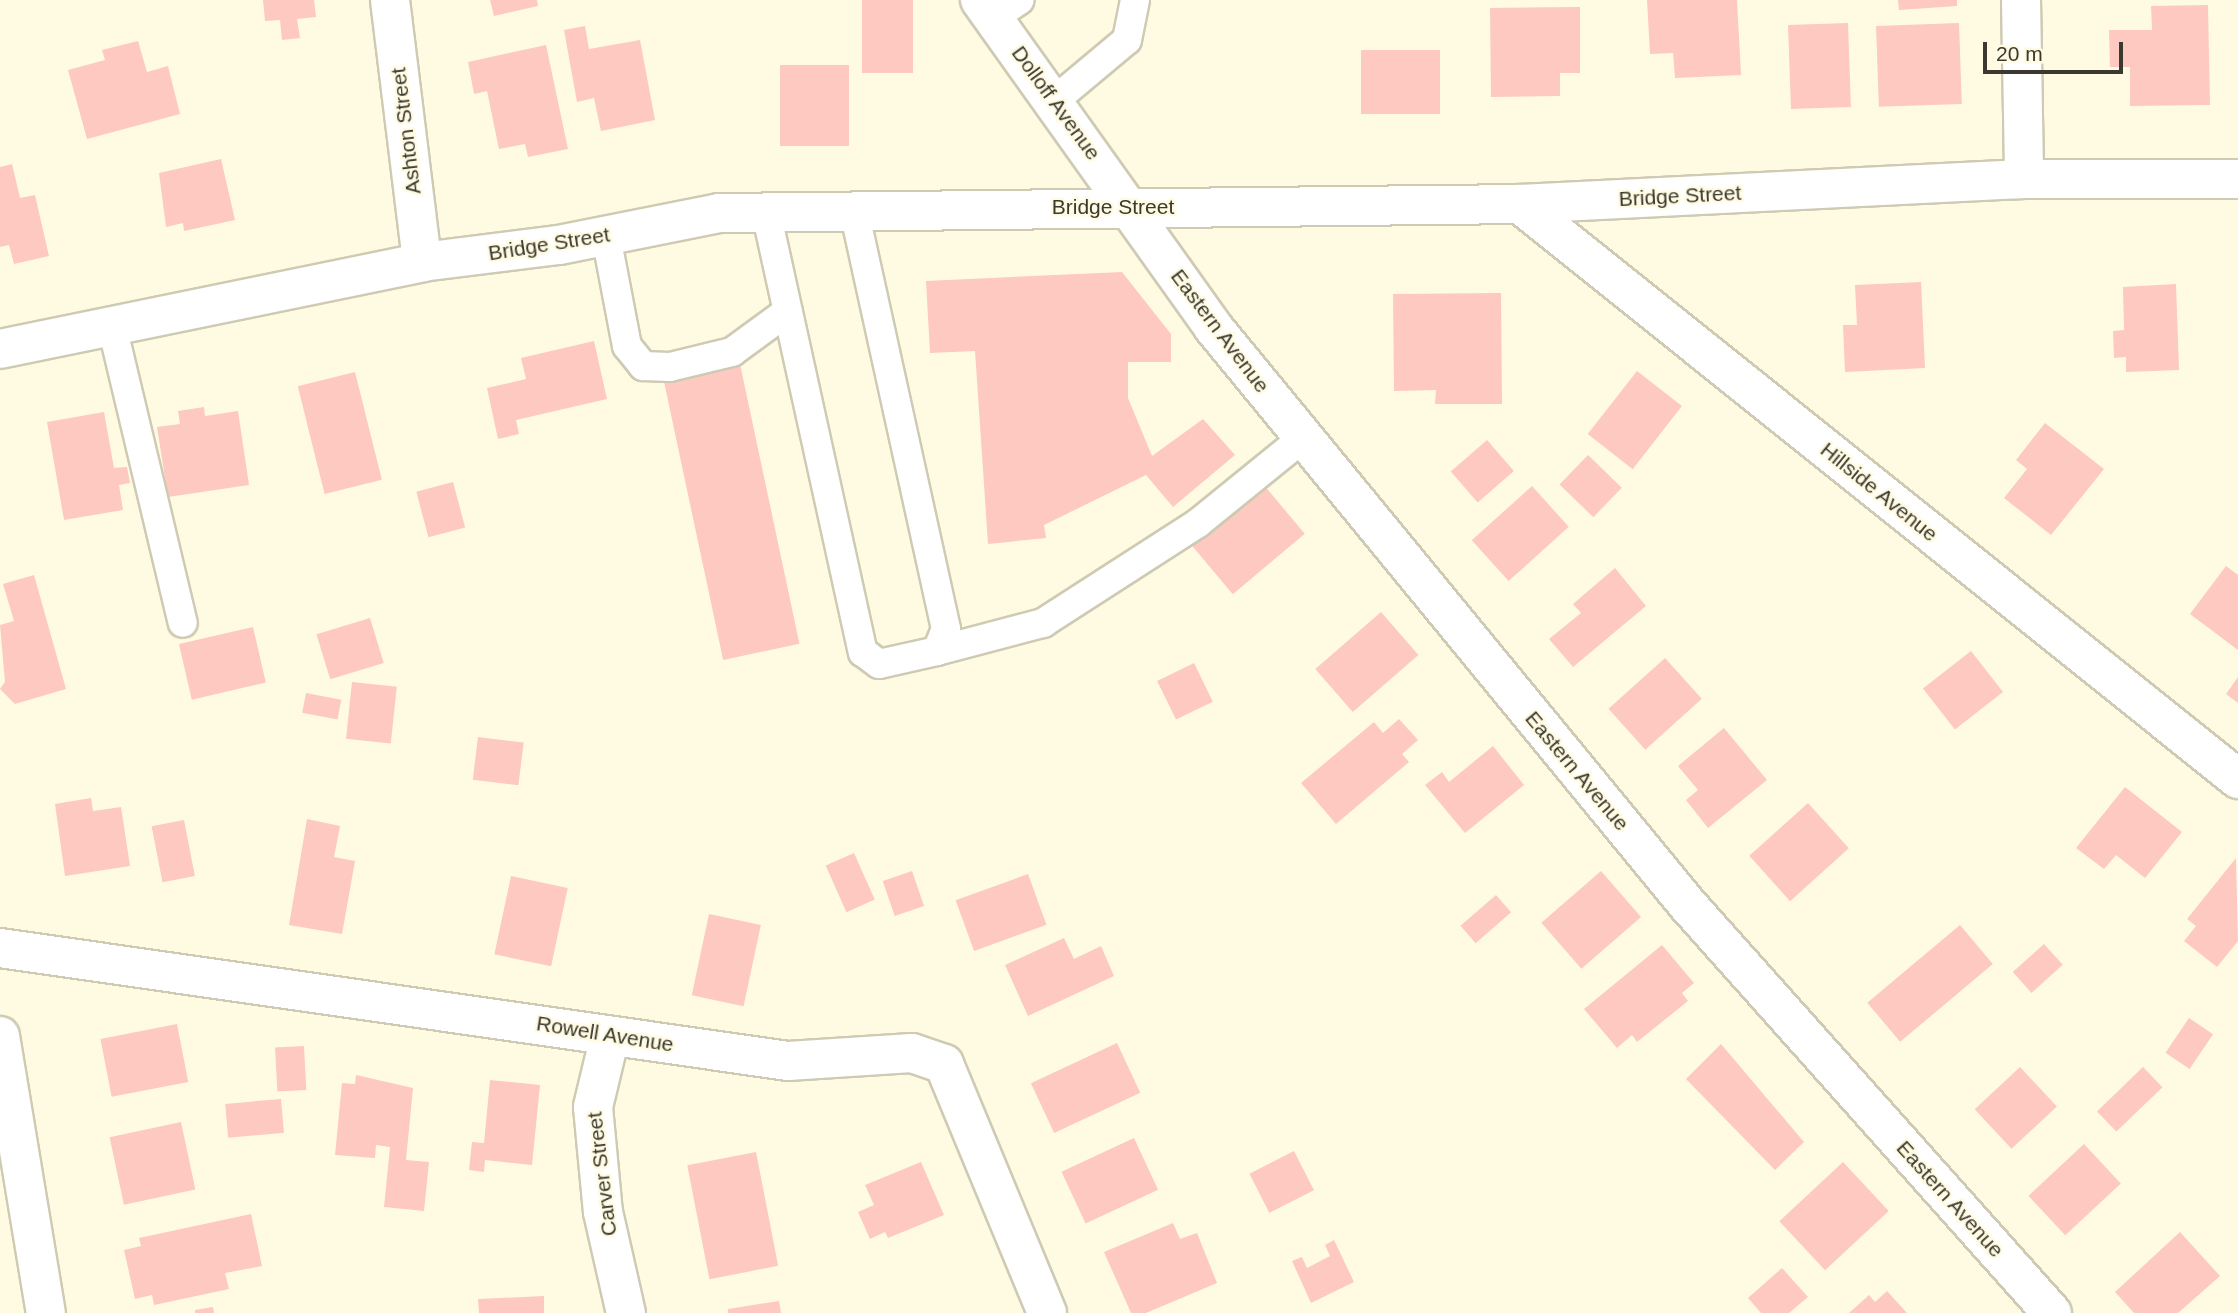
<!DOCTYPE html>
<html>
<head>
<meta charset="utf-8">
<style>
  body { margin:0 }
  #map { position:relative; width:2238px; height:1313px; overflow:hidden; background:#fffbe3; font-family:Helvetica,sans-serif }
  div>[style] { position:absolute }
  .building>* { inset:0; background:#fdc9c1; transform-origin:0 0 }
  .roads { filter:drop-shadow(2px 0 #cecab3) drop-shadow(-2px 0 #cecab3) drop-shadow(0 2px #cecab3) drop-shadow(0 -2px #cecab3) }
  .lane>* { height:28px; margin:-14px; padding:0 14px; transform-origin:14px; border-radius:14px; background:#fff }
  .street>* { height:38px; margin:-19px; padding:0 19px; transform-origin:19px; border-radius:19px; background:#fff }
  .secondary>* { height:38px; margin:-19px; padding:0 19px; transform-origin:19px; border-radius:19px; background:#fff }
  span { translate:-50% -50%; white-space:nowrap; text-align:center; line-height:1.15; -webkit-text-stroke:5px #fffbe3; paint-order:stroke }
  .street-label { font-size:21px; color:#3a382f }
  .scale { position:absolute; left:1983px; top:42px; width:140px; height:32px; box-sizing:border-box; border:4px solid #3a382f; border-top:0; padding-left:9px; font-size:21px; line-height:24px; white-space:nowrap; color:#3a382f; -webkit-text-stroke:5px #fffbe3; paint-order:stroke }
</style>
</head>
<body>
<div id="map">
  <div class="building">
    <i style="clip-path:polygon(263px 0,314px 0,316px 17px,297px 19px,300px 38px,282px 40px,280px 20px,265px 21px)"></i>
    <i style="clip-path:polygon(490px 0,537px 0,538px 6px,494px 16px)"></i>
    <i style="left:862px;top:0;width:51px;height:73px"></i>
    <i style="clip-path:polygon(1647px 0,1737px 0,1741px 75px,1675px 78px,1673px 53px,1650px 54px)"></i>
    <i style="clip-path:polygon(1898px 0,1957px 0,1957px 6px,1899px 10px)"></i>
    <i style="clip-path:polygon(2208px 5px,2210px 105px,2130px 106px,2130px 67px,2110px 67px,2109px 30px,2152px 30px,2151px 6px)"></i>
    <i style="clip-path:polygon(1580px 7px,1580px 73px,1560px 73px,1560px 96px,1491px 97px,1490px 8px)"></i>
    <i style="left:1848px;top:23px;width:84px;height:60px;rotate:88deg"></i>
    <i style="left:1959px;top:23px;width:81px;height:83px;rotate:88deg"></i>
    <i style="clip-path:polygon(585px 26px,589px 49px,640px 40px,655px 120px,601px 131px,594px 98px,577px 102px,564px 30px)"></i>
    <i style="clip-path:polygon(138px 41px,147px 72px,168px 66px,180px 114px,87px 139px,68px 70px,105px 60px,102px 50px)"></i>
    <i style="clip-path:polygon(546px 45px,568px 149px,528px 157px,525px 144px,499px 149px,487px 91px,474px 94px,468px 62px)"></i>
    <i style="left:1361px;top:50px;width:79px;height:64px"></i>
    <i style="left:849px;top:65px;width:81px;height:69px;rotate:90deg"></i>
    <i style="clip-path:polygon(221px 159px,235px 220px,184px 231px,183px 223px,166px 227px,159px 173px)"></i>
    <i style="clip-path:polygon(12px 164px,20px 198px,35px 195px,49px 256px,14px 264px,9px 245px,0 247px,0 167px)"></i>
    <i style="clip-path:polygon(1122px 272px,1171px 334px,1171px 362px,1128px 362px,1128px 398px,1152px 456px,1203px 419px,1235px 455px,1173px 507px,1146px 475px,1044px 525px,1046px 538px,988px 544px,975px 351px,930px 353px,926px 281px)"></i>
    <i style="clip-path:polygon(1921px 282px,1925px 368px,1845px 372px,1843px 325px,1857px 325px,1855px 285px)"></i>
    <i style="clip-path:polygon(2176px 284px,2179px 370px,2126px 372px,2126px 357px,2114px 358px,2113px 331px,2124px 330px,2123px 287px)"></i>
    <i style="clip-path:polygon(1501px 293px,1502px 404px,1435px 404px,1436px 390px,1394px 391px,1393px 294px)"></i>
    <i style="clip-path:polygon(594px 341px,607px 399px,516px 420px,519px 434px,498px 439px,487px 388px,526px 379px,521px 358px)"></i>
    <i style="left:740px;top:364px;width:286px;height:78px;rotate:78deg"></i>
    <i style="left:1637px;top:371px;width:57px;height:80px;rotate:38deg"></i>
    <i style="left:355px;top:372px;width:111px;height:59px;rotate:76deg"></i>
    <i style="clip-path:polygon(204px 407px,205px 416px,238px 411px,249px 485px,168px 497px,157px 427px,180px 424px,178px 411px)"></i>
    <i style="clip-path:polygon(104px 412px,114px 468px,127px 467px,130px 483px,119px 485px,123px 510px,64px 520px,47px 422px)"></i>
    <i style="clip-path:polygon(2045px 423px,2104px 469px,2051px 535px,2004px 498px,2027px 469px,2016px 460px)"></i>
    <i style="left:1487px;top:440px;width:41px;height:48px;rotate:49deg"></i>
    <i style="left:1588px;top:455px;width:47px;height:41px;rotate:44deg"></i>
    <i style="left:453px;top:482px;width:47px;height:38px;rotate:75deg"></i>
    <i style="left:1263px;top:484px;width:65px;height:94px;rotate:50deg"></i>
    <i style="left:1532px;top:486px;width:55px;height:81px;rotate:48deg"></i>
    <i style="clip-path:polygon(2226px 566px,2238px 575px,2238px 650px,2190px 614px)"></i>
    <i style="clip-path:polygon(1615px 568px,1646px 606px,1573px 667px,1549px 639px,1581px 613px,1573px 604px)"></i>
    <i style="clip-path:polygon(34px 575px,66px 689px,15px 704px,0 689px,5px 682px,0 625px,14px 621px,3px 584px)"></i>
    <i style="left:1381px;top:612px;width:57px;height:87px;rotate:49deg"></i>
    <i style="left:370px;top:618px;width:47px;height:56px;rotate:73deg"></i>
    <i style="left:253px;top:627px;width:57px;height:76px;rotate:77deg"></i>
    <i style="left:1971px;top:651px;width:52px;height:61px;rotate:52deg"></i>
    <i style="left:1665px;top:658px;width:55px;height:76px;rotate:48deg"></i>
    <i style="left:1194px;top:663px;width:43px;height:41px;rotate:64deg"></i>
    <i style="clip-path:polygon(2238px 677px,2238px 703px,2226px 694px)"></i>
    <i style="left:352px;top:682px;width:45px;height:57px;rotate:6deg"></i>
    <i style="left:306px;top:693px;width:36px;height:20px;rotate:11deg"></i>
    <i style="clip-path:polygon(1399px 719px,1418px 740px,1402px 754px,1409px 762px,1336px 824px,1301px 783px,1374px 722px,1383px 733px)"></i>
    <i style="clip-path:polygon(1724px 728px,1767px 780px,1708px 828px,1686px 800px,1698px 790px,1678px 766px)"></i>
    <i style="left:478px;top:737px;width:46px;height:43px;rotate:7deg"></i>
    <i style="clip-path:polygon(1493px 746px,1524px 785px,1465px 833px,1425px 785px,1442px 772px,1449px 782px)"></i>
    <i style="clip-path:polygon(2125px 787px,2182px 832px,2145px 878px,2116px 855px,2104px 869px,2076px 848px)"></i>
    <i style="clip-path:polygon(91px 798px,93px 811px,121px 807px,130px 866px,65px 876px,55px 804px)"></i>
    <i style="left:1808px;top:803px;width:61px;height:79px;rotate:48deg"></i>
    <i style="clip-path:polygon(307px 819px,340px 826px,334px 857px,355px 861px,342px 934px,289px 925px)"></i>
    <i style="left:184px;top:820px;width:57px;height:33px;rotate:79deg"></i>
    <i style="left:854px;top:853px;width:51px;height:31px;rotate:66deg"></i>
    <i style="clip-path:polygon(2236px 858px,2238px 941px,2217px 967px,2184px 941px,2196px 926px,2187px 919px)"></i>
    <i style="left:912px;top:871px;width:37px;height:31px;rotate:71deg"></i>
    <i style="left:1601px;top:871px;width:61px;height:79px;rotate:49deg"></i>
    <i style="left:1028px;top:874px;width:54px;height:77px;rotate:70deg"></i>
    <i style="left:511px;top:876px;width:58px;height:80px;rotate:12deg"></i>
    <i style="left:1496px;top:895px;width:23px;height:47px;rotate:49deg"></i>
    <i style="left:709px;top:914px;width:53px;height:83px;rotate:12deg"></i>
    <i style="left:1960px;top:925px;width:51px;height:121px;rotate:50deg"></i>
    <i style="clip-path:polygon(1064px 938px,1074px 959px,1101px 946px,1114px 976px,1028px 1016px,1005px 965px)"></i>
    <i style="left:2044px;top:944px;width:28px;height:42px;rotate:48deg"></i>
    <i style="clip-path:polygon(1662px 945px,1694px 983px,1682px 993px,1688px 1001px,1637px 1042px,1632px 1035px,1617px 1048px,1584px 1009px)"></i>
    <i style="left:2189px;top:1018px;width:29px;height:42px;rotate:34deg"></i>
    <i style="left:177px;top:1024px;width:59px;height:78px;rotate:79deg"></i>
    <i style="left:1117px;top:1043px;width:55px;height:95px;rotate:65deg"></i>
    <i style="clip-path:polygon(1721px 1044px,1804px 1142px,1775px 1170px,1686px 1079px)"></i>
    <i style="left:304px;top:1046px;width:44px;height:29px;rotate:87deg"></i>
    <i style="left:2020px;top:1067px;width:54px;height:62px;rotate:47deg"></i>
    <i style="left:2143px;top:1067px;width:28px;height:64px;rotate:46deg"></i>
    <i style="clip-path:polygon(356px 1075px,413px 1088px,406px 1160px,429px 1162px,424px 1211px,384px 1207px,390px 1147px,376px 1145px,375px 1158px,335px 1155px,342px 1083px,355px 1084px)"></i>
    <i style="clip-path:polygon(490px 1080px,540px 1085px,532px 1165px,485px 1160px,484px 1172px,469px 1170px,472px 1142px,484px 1143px)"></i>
    <i style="left:281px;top:1099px;width:34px;height:56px;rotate:85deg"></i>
    <i style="left:181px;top:1122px;width:69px;height:73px;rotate:78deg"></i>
    <i style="left:1134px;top:1138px;width:57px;height:80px;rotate:65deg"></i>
    <i style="left:2084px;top:1144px;width:54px;height:76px;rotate:47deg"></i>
    <i style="left:1294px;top:1151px;width:44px;height:50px;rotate:63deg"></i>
    <i style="left:756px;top:1152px;width:116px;height:70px;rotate:79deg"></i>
    <i style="clip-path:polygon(921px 1162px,944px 1215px,888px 1238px,885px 1232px,870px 1239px,858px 1212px,874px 1205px,865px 1185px)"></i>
    <i style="left:1843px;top:1162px;width:67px;height:87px;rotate:47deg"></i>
    <i style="clip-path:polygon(251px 1214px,262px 1266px,225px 1273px,229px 1289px,154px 1305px,152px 1295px,135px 1299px,124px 1250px,141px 1246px,139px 1238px)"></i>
    <i style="clip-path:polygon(1173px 1223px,1180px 1239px,1197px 1233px,1217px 1283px,1146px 1313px,1131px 1313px,1104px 1252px)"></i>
    <i style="clip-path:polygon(2180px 1232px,2220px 1276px,2178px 1313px,2134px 1313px,2115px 1292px)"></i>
    <i style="clip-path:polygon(1334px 1240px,1354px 1282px,1311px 1303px,1292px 1261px,1302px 1257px,1307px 1268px,1330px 1256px,1325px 1245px)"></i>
    <i style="clip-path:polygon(1782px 1268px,1808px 1297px,1789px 1313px,1761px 1313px,1748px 1298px)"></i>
    <i style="clip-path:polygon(1887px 1291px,1907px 1313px,1849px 1313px,1869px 1295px,1875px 1302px)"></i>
    <i style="clip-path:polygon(544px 1296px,544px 1313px,479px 1313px,478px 1299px)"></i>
    <i style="clip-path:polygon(779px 1301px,781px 1313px,728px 1313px,728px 1309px)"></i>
    <i style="clip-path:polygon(213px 1307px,214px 1313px,195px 1313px,195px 1310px)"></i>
  </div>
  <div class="roads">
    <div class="lane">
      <i style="left:993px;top:18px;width:32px;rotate:-34deg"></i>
      <i style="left:1054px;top:101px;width:95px;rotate:-39.9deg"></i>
      <i style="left:1127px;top:40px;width:41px;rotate:-78.7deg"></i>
      <i style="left:766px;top:212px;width:451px;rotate:77.6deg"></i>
      <i style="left:863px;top:652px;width:20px;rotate:37deg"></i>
      <i style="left:879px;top:664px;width:59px;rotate:-12.6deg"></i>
      <i style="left:937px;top:651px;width:24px;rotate:-68deg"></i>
      <i style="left:946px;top:629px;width:429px;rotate:-102.4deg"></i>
      <i style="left:606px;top:236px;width:112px;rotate:79.2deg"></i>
      <i style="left:627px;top:346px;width:26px;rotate:51deg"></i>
      <i style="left:643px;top:366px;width:27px;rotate:2deg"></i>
      <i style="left:670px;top:367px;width:64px;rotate:-13.6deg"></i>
      <i style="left:732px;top:352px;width:69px;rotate:-36.2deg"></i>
      <i style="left:112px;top:326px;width:305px;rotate:76.6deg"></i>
      <i style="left:937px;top:651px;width:110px;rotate:-14.8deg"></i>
      <i style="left:1043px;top:623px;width:184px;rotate:-32.8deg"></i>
      <i style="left:1198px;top:523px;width:135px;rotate:-39deg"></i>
    </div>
    <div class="street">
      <i style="left:390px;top:0;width:264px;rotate:83deg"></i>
      <i style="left:980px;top:0;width:402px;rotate:54.5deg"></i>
      <i style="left:1213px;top:327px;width:747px;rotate:50.6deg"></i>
      <i style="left:1687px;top:904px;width:548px;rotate:48.25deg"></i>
      <i style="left:2021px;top:0;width:179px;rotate:89deg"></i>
      <i style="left:1520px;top:204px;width:920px;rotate:38.69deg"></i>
      <i style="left:0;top:948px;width:796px;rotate:8.16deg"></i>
      <i style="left:788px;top:1061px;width:124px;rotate:-3.7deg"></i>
      <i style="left:912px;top:1053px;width:34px;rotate:19deg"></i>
      <i style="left:944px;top:1064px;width:269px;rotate:67.5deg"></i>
      <i style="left:0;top:1036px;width:281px;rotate:80.6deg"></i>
      <i style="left:610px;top:1036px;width:73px;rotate:103.5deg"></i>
      <i style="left:593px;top:1107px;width:105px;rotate:84.6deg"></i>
      <i style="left:603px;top:1212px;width:104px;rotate:77.2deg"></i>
    </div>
    <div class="secondary">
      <i style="left:0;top:349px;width:431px;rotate:-11.6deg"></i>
      <i style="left:422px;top:262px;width:138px;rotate:-7.1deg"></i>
      <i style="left:559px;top:245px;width:163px;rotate:-11.3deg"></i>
      <i style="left:719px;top:213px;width:801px;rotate:-0.64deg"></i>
      <i style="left:1520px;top:204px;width:505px;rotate:-2.84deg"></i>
      <i style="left:2024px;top:179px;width:214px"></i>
    </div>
  </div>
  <div class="street-label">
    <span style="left:1056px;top:103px;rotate:54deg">Dolloff Avenue</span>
    <span style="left:406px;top:131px;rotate:-97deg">Ashton Street</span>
    <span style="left:1680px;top:196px;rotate:-3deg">Bridge Street</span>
    <span style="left:1113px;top:207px">Bridge Street</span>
    <span style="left:549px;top:244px;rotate:-9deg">Bridge Street</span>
    <span style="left:1220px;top:331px;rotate:53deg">Eastern Avenue</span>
    <span style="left:1879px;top:492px;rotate:39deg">Hillside Avenue</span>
    <span style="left:1577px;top:771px;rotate:50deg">Eastern Avenue</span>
    <span style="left:605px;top:1034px;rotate:9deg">Rowell Avenue</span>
    <span style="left:602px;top:1174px;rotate:-97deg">Carver Street</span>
    <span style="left:1950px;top:1199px;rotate:48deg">Eastern Avenue</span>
  </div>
  <div class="scale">20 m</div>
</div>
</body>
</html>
